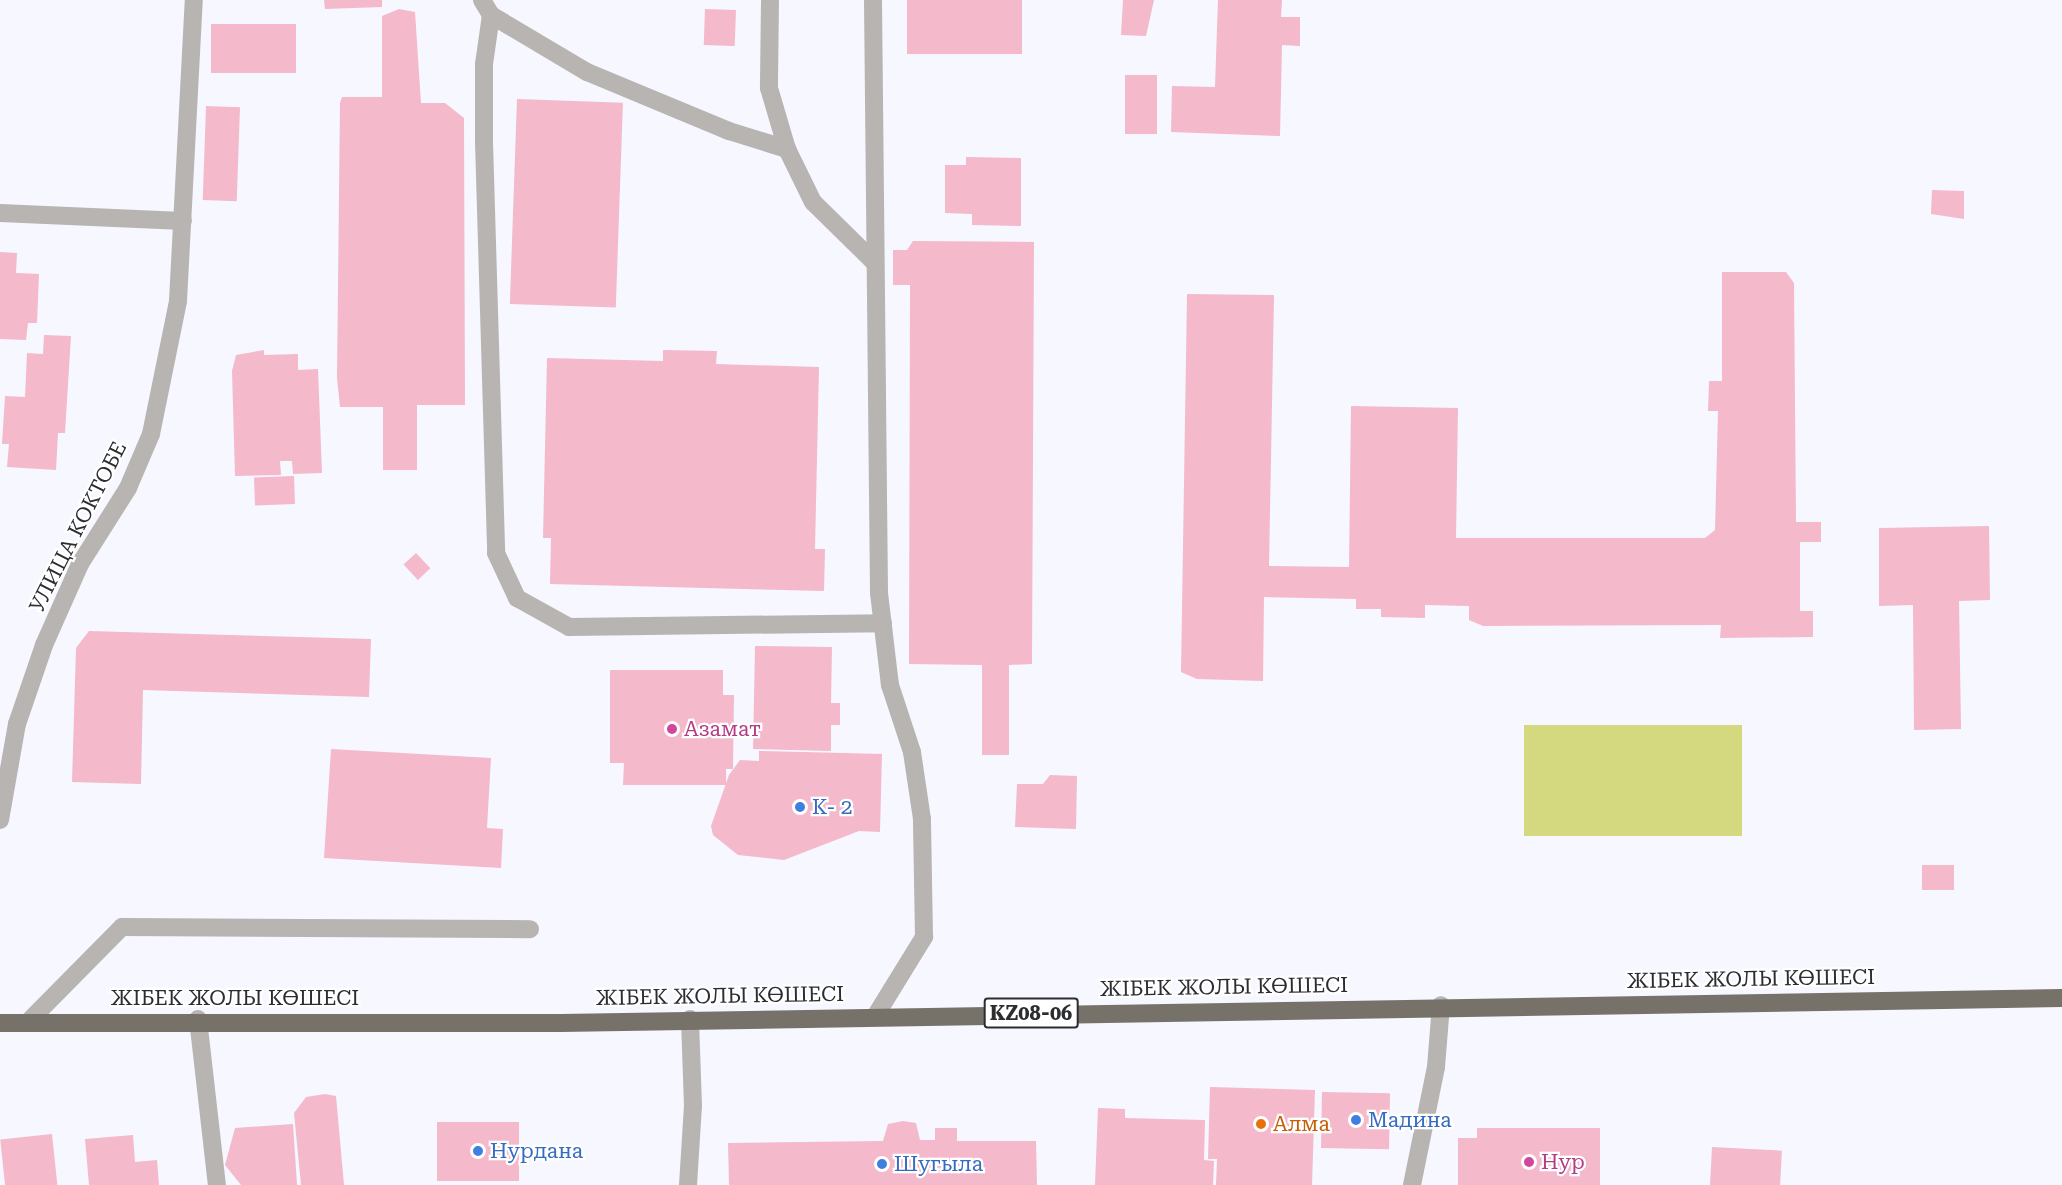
<!DOCTYPE html>
<html>
<head>
<meta charset="utf-8">
<style>
  body { margin:0 }
  #map { position:relative; width:2062px; height:1185px; overflow:hidden; background:#f6f7ff; font-family:"Roboto Serif",serif }
  div>[style] { position:absolute }
  .green>* { inset:0; background:#d4d87e; transform-origin:0 0 }
  .building>* { inset:0; background:#f4b9cb; transform-origin:0 0 }
  .service>* { height:18px; margin:-9px; padding:0 9px; transform-origin:9px; border-radius:9px; background:#b7b4b1 }
  .minor>* { height:18px; margin:-9px; padding:0 9px; transform-origin:9px; border-radius:9px; background:#b7b4b1 }
  .trunk>* { height:18px; margin:-9px; padding:0 9px; transform-origin:9px; border-radius:9px; background:#76726a }
  .dots>* { width:16px; height:16px; translate:-50% -50%; box-sizing:border-box; border:3px solid #fff; border-radius:50% }
  span { translate:-50% -50%; white-space:nowrap; text-align:center; line-height:1.15; -webkit-text-stroke:4.5px #fff; paint-order:stroke }
  .shield-label span { padding:2px 4px; background:#fff; border:2px solid; border-radius:4px; -webkit-text-stroke-width:0 }
  .shield-label { font-size:20px; color:#2c2d31; font-weight:700 }
  .street-label { font-size:21px; color:#2c2d31 }
  .hotel-label { font-size:21px; color:#b23c85 }
  .left { translate:0 -50%; text-align:left }
  .shop-label { font-size:21px; color:#366cbe }
  .food-label { font-size:21px; color:#c56008 }
</style>
</head>
<body>
<div id="map">
  <div class="green">
    <i style="left:1524px;top:725px;width:218px;height:111px"></i>
  </div>
  <div class="building">
    <i style="clip-path:polygon(324px 0,382px 0,382px 7px,325px 9px)"></i>
    <i style="left:907px;top:0;width:115px;height:54px"></i>
    <i style="clip-path:polygon(1123px 0,1154px 0,1146px 36px,1121px 35px)"></i>
    <i style="clip-path:polygon(1218px 0,1282px 0,1281px 17px,1300px 17px,1300px 46px,1282px 45px,1280px 136px,1171px 132px,1172px 86px,1215px 87px)"></i>
    <i style="clip-path:polygon(399px 9px,415px 12px,421px 103px,445px 103px,464px 118px,465px 405px,417px 405px,417px 470px,383px 470px,383px 407px,340px 407px,337px 378px,340px 103px,342px 97px,382px 97px,382px 16px)"></i>
    <i style="left:705px;top:9px;width:31px;height:36px;rotate:2deg"></i>
    <i style="left:211px;top:24px;width:85px;height:49px"></i>
    <i style="left:1157px;top:75px;width:59px;height:32px;rotate:90deg"></i>
    <i style="left:517px;top:99px;width:106px;height:205px;rotate:2deg"></i>
    <i style="left:206px;top:106px;width:34px;height:94px;rotate:2deg"></i>
    <i style="clip-path:polygon(966px 157px,1021px 158px,1021px 226px,972px 225px,972px 214px,945px 213px,945px 165px,966px 165px)"></i>
    <i style="clip-path:polygon(1932px 190px,1964px 191px,1964px 219px,1931px 214px)"></i>
    <i style="clip-path:polygon(913px 241px,1034px 242px,1032px 664px,1009px 665px,1009px 755px,982px 755px,982px 665px,909px 664px,910px 285px,893px 285px,893px 250px,907px 250px)"></i>
    <i style="clip-path:polygon(0 252px,17px 253px,16px 273px,39px 274px,37px 323px,28px 323px,26px 340px,0 339px)"></i>
    <i style="clip-path:polygon(1722px 272px,1786px 272px,1794px 283px,1796px 522px,1821px 522px,1821px 542px,1800px 542px,1800px 611px,1813px 611px,1813px 637px,1720px 638px,1721px 625px,1483px 626px,1469px 620px,1469px 606px,1425px 605px,1425px 618px,1381px 617px,1381px 609px,1356px 609px,1356px 599px,1264px 597px,1263px 681px,1197px 679px,1181px 672px,1187px 294px,1274px 295px,1269px 566px,1349px 567px,1351px 406px,1458px 408px,1456px 538px,1705px 538px,1715px 530px,1718px 411px,1708px 411px,1709px 381px,1722px 381px)"></i>
    <i style="clip-path:polygon(44px 335px,71px 336px,65px 433px,58px 433px,56px 470px,7px 467px,9px 444px,2px 444px,5px 396px,25px 397px,27px 353px,43px 354px)"></i>
    <i style="clip-path:polygon(264px 350px,264px 355px,298px 354px,298px 370px,318px 369px,322px 473px,293px 474px,292px 461px,280px 461px,281px 475px,235px 476px,232px 371px,236px 355px)"></i>
    <i style="clip-path:polygon(663px 350px,717px 351px,716px 364px,819px 367px,815px 549px,825px 549px,824px 591px,550px 584px,551px 538px,543px 538px,547px 358px,663px 361px)"></i>
    <i style="left:294px;top:476px;width:28px;height:40px;rotate:88deg"></i>
    <i style="clip-path:polygon(1989px 526px,1990px 600px,1959px 601px,1961px 729px,1914px 730px,1913px 605px,1879px 606px,1879px 528px)"></i>
    <i style="left:416px;top:553px;width:21px;height:17px;rotate:47deg"></i>
    <i style="clip-path:polygon(89px 631px,371px 639px,369px 697px,143px 690px,141px 784px,72px 782px,76px 648px)"></i>
    <i style="clip-path:polygon(755px 646px,832px 647px,831px 703px,840px 703px,840px 725px,831px 725px,831px 751px,753px 749px)"></i>
    <i style="clip-path:polygon(610px 670px,723px 670px,723px 695px,734px 695px,733px 769px,726px 769px,726px 785px,623px 785px,624px 763px,610px 763px)"></i>
    <i style="clip-path:polygon(331px 749px,491px 758px,487px 828px,503px 829px,501px 868px,324px 858px)"></i>
    <i style="clip-path:polygon(759px 751px,882px 754px,880px 832px,859px 831px,784px 860px,738px 855px,713px 835px,711px 826px,729px 775px,740px 760px,759px 761px)"></i>
    <i style="clip-path:polygon(1050px 775px,1077px 776px,1076px 829px,1015px 827px,1017px 784px,1043px 784px)"></i>
    <i style="left:1922px;top:865px;width:32px;height:25px"></i>
    <i style="clip-path:polygon(1210px 1087px,1315px 1090px,1312px 1185px,1216px 1185px,1217px 1159px,1208px 1159px)"></i>
    <i style="left:1322px;top:1092px;width:68px;height:56px;rotate:1deg"></i>
    <i style="clip-path:polygon(325px 1094px,336px 1096px,344px 1185px,301px 1185px,294px 1113px,306px 1097px)"></i>
    <i style="clip-path:polygon(1098px 1108px,1125px 1109px,1125px 1118px,1205px 1120px,1204px 1160px,1214px 1161px,1213px 1185px,1095px 1185px)"></i>
    <i style="clip-path:polygon(903px 1121px,916px 1123px,920px 1140px,935px 1140px,935px 1128px,957px 1128px,957px 1141px,1036px 1141px,1037px 1185px,729px 1185px,728px 1143px,883px 1141px,888px 1124px)"></i>
    <i style="left:437px;top:1122px;width:82px;height:59px"></i>
    <i style="clip-path:polygon(293px 1124px,297px 1185px,241px 1185px,225px 1165px,235px 1128px)"></i>
    <i style="clip-path:polygon(1477px 1128px,1600px 1128px,1600px 1185px,1458px 1185px,1458px 1138px,1477px 1138px)"></i>
    <i style="left:52px;top:1134px;width:51px;height:52px;rotate:84deg"></i>
    <i style="clip-path:polygon(133px 1135px,135px 1162px,157px 1160px,159px 1185px,89px 1185px,85px 1139px)"></i>
    <i style="left:1712px;top:1147px;width:70px;height:38px;rotate:3deg"></i>
  </div>
  <div class="service">
    <i style="left:482px;top:0;width:17px;rotate:59deg"></i>
    <i style="left:491px;top:15px;width:112px;rotate:30.7deg"></i>
    <i style="left:587px;top:72px;width:154px;rotate:22.6deg"></i>
    <i style="left:729px;top:131px;width:61px;rotate:17.2deg"></i>
    <i style="left:770px;top:0;width:88px;rotate:90.7deg"></i>
    <i style="left:769px;top:88px;width:64px;rotate:73.6deg"></i>
    <i style="left:787px;top:149px;width:59px;rotate:63.9deg"></i>
    <i style="left:813px;top:202px;width:87px;rotate:44.5deg"></i>
    <i style="left:873px;top:0;width:593px;rotate:89.42deg"></i>
    <i style="left:879px;top:593px;width:93px;rotate:83.2deg"></i>
    <i style="left:491px;top:15px;width:49px;rotate:98.1deg"></i>
    <i style="left:484px;top:64px;width:78px;rotate:90deg"></i>
    <i style="left:484px;top:142px;width:411px;rotate:88.3deg"></i>
    <i style="left:496px;top:553px;width:50px;rotate:65deg"></i>
    <i style="left:517px;top:598px;width:60px;rotate:29.1deg"></i>
    <i style="left:569px;top:627px;width:314px;rotate:-0.7deg"></i>
    <i style="left:28px;top:1022px;width:134px;rotate:-45.3deg"></i>
    <i style="left:122px;top:927px;width:408px;rotate:0.3deg"></i>
  </div>
  <div class="minor">
    <i style="left:0;top:213px;width:183px;rotate:2.5deg"></i>
    <i style="left:0;top:820px;width:97px;rotate:-80deg"></i>
    <i style="left:17px;top:724px;width:83px;rotate:-71.1deg"></i>
    <i style="left:44px;top:645px;width:89px;rotate:-66deg"></i>
    <i style="left:80px;top:564px;width:90px;rotate:-57.7deg"></i>
    <i style="left:128px;top:488px;width:59px;rotate:-66.9deg"></i>
    <i style="left:151px;top:434px;width:136px;rotate:-78.5deg"></i>
    <i style="left:178px;top:301px;width:301px;rotate:-87deg"></i>
    <i style="left:876px;top:1015px;width:92px;rotate:-58.4deg"></i>
    <i style="left:924px;top:937px;width:118px;rotate:-91deg"></i>
    <i style="left:922px;top:819px;width:68px;rotate:-98.5deg"></i>
    <i style="left:912px;top:752px;width:71px;rotate:-108.2deg"></i>
    <i style="left:198px;top:1019px;width:167px;rotate:83.5deg"></i>
    <i style="left:688px;top:1185px;width:79px;rotate:-86.4deg"></i>
    <i style="left:693px;top:1106px;width:87px;rotate:-92deg"></i>
    <i style="left:1412px;top:1185px;width:120px;rotate:-78.5deg"></i>
    <i style="left:1436px;top:1067px;width:62px;rotate:-85.4deg"></i>
  </div>
  <div class="trunk">
    <i style="left:0;top:1023px;width:561px"></i>
    <i style="left:561px;top:1023px;width:1501px;rotate:-0.95deg"></i>
  </div>
  <div class="dots">
    <i style="left:672px;top:729px;background:#d1479c"></i>
    <i style="left:800px;top:807px;background:#3f7fe0"></i>
    <i style="left:1356px;top:1120px;background:#3f7fe0"></i>
    <i style="left:1261px;top:1124px;background:#e8710a"></i>
    <i style="left:478px;top:1151px;background:#3f7fe0"></i>
    <i style="left:1529px;top:1162px;background:#d1479c"></i>
    <i style="left:882px;top:1164px;background:#3f7fe0"></i>
  </div>
  <div class="shield-label">
    <span style="left:1031px;top:1013px">KZ08-06</span>
  </div>
  <div class="street-label">
    <span style="left:78px;top:527px;rotate:-63deg">УЛИЦА КОКТОБЕ</span>
    <span style="left:1751px;top:979px;rotate:-1deg">ЖІБЕК ЖОЛЫ КӨШЕСІ</span>
    <span style="left:1224px;top:987px;rotate:-1deg">ЖІБЕК ЖОЛЫ КӨШЕСІ</span>
    <span style="left:720px;top:996px;rotate:-1deg">ЖІБЕК ЖОЛЫ КӨШЕСІ</span>
    <span style="left:235px;top:998px">ЖІБЕК ЖОЛЫ КӨШЕСІ</span>
  </div>
  <div class="hotel-label">
    <span class="left" style="left:684px;top:729px">Азамат</span>
    <span class="left" style="left:1541px;top:1162px">Нур</span>
  </div>
  <div class="shop-label">
    <span class="left" style="left:812px;top:807px">К- 2</span>
    <span class="left" style="left:1368px;top:1120px">Мадина</span>
    <span class="left" style="left:490px;top:1151px">Нурдана</span>
    <span class="left" style="left:894px;top:1164px">Шугыла</span>
  </div>
  <div class="food-label">
    <span class="left" style="left:1273px;top:1124px">Алма</span>
  </div>
</div>
</body>
</html>
